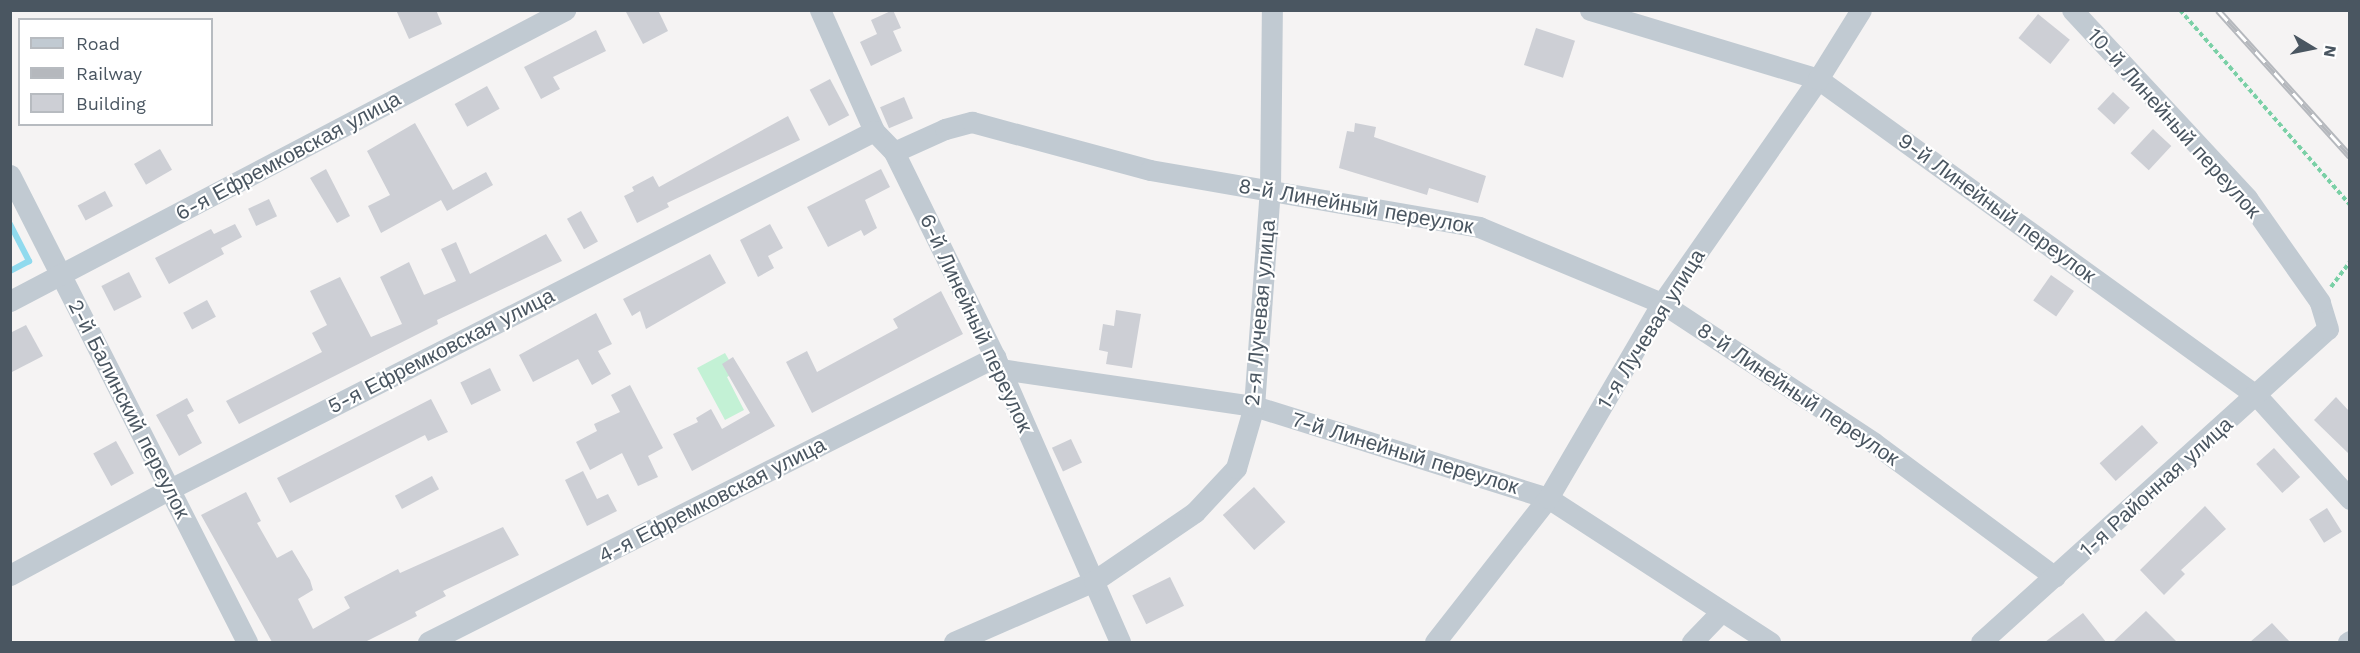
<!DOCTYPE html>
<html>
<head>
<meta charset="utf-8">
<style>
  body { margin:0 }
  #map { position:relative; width:2360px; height:653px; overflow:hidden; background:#f5f3f3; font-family:"Work Sans",sans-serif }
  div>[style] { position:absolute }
  .green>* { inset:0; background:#c3f1d5 }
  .stream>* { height:6px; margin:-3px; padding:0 3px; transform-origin:3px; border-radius:3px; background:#90daee }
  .building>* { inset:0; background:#cdcfd5; transform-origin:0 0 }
  .path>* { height:4px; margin-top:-2px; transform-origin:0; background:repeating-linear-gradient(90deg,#7ad0a6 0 4.5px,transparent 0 7.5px) }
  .minor>* { height:21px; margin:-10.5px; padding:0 10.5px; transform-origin:10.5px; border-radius:10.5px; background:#c1cad2 }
  .rail>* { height:7px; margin-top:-3.5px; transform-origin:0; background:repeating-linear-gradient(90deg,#fff 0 14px,#b5b8bd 0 28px); box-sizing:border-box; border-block:2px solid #b5b8bd }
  span { translate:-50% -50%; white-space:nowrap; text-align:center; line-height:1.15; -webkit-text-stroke:4.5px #fff; paint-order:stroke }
  .street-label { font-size:21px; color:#4a5661 }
  .frame { position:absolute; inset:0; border:12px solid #4a5661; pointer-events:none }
  .legend { position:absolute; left:18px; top:18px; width:195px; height:108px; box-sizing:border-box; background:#fff; border:2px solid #b7bbc0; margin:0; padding:8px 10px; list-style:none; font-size:18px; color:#4a5661 }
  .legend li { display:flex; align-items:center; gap:12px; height:30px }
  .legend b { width:30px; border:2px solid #b7bbc0 }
  .north { position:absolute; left:2282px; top:18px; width:60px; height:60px; -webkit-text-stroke:4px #fff; paint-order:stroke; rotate:100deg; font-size:16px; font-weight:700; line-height:24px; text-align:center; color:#4a5661 }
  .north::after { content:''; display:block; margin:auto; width:21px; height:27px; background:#4a5661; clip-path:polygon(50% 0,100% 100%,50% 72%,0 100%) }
</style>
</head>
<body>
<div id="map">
  <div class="green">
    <i style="clip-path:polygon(725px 353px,736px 372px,727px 377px,744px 410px,725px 420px,697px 368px)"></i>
  </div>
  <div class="stream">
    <i style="left:10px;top:224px;width:42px;rotate:62.8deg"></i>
    <i style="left:29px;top:261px;width:21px;rotate:152deg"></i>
  </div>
  <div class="building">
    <i style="clip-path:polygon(396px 10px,436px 10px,442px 24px,409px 39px)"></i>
    <i style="clip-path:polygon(625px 10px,658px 10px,668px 31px,643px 44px)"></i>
    <i style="clip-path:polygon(893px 10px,901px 28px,893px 31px,902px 51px,871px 66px,860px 42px,877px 34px,871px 20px)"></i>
    <i style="left:2038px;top:14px;width:41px;height:31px;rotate:39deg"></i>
    <i style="left:1536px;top:28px;width:41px;height:39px;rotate:18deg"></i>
    <i style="clip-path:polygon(596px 30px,606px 51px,553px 77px,560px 89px,541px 99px,524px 67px)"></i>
    <i style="left:830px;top:79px;width:41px;height:23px;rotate:62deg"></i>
    <i style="left:487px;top:86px;width:26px;height:37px;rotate:61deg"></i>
    <i style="left:2113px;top:92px;width:23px;height:23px;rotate:43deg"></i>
    <i style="left:904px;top:97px;width:23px;height:26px;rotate:67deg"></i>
    <i style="clip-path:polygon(788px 116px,800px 140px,667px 203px,669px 207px,637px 223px,624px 196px,634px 191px,632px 187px,653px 176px,659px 187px)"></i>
    <i style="clip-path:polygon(415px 123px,453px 190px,486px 172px,493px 185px,447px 211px,441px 200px,381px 233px,368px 206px,390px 195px,367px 151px)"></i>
    <i style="clip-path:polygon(1355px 123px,1376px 127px,1374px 137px,1486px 176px,1478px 203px,1429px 188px,1427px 195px,1339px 168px,1347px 131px,1354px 132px)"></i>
    <i style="left:2153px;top:129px;width:25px;height:33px;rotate:43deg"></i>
    <i style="left:160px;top:149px;width:24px;height:30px;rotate:60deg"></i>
    <i style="clip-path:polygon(326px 169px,350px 216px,337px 223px,310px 178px)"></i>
    <i style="clip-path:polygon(881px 169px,890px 187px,865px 200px,877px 228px,864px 236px,861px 230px,828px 247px,807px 207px)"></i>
    <i style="left:105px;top:191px;width:17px;height:31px;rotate:62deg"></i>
    <i style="left:269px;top:199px;width:19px;height:23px;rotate:65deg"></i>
    <i style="left:581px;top:211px;width:35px;height:16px;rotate:61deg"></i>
    <i style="clip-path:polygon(235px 224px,242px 237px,221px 248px,224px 254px,169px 284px,155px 258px,211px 229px,214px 234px)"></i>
    <i style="clip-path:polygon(770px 224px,783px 248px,768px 256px,774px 268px,758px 277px,740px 240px)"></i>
    <i style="clip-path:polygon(546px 234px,562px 261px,437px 320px,438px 324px,239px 424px,226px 401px,322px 352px,312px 333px,327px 325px,310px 291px,340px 277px,371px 337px,402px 324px,380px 277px,409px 262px,424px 295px,456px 281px,441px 249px,456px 242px,470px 274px)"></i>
    <i style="clip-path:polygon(710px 254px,726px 283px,646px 329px,640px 311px,632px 316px,623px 299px)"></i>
    <i style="left:129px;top:272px;width:28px;height:31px;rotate:63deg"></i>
    <i style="left:2051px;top:275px;width:28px;height:31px;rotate:35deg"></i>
    <i style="clip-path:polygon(941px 291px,963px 334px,812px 413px,786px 362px,807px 351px,817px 372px,898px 328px,893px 319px)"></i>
    <i style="left:207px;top:300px;width:19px;height:27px;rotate:62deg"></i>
    <i style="clip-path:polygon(1116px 310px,1141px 314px,1132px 368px,1106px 364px,1108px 352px,1099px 350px,1103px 324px,1114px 326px)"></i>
    <i style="clip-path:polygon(596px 313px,612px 344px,598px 351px,611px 374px,592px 385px,578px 359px,533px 382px,519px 355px)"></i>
    <i style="clip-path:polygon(26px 325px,43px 356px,10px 373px,10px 333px)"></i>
    <i style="clip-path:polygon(733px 357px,775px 426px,692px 471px,673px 434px,698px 422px,696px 418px,711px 409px,722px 429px,750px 413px,722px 364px)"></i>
    <i style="left:490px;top:368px;width:25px;height:33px;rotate:64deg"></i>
    <i style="clip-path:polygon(630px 385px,663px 448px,648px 456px,658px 477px,638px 486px,622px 453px,590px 470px,576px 442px,597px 431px,594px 424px,620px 412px,611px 395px)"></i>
    <i style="clip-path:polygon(2336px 397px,2349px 411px,2349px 454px,2314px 420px)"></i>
    <i style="clip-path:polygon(187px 398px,194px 411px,187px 415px,202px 443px,179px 456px,156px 415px)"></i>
    <i style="clip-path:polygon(431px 399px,448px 432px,428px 441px,425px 435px,290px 503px,277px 478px)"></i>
    <i style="left:2142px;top:425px;width:24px;height:57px;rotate:48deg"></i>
    <i style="left:1071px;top:439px;width:26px;height:21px;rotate:65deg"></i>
    <i style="left:116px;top:441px;width:37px;height:26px;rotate:61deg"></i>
    <i style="left:2274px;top:448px;width:39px;height:24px;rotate:48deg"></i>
    <i style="clip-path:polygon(583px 471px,597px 499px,608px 494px,617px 511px,587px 526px,565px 480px)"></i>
    <i style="left:432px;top:476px;width:15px;height:42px;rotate:62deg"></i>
    <i style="left:1254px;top:487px;width:47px;height:42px;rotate:48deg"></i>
    <i style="clip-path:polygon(246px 492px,261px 521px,257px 523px,277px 558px,292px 550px,310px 580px,313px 590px,298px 599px,313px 629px,350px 608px,344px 597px,398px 569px,400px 573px,503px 527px,519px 555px,443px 591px,446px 596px,415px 612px,417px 616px,365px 642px,272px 642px,201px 515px)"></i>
    <i style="clip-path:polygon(2205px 506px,2226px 529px,2181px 570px,2185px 574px,2164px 595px,2140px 570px)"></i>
    <i style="left:2327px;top:508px;width:28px;height:21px;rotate:58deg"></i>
    <i style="left:1170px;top:577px;width:32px;height:42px;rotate:64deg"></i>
    <i style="clip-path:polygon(2146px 611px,2177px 642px,2113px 642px)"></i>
    <i style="clip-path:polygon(2083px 613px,2106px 642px,2045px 642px)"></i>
    <i style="clip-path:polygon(2272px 623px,2290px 642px,2250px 642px)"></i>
  </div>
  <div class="path">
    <i style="left:2180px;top:10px;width:259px;rotate:48.9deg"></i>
    <i style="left:2331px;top:287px;width:31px;rotate:-53deg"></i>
  </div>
  <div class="minor">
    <i style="left:820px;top:10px;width:133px;rotate:65.9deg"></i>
    <i style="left:874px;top:131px;width:29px;rotate:46deg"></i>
    <i style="left:894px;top:152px;width:229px;rotate:63.8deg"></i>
    <i style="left:995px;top:357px;width:311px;rotate:66.3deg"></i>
    <i style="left:1590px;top:10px;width:238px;rotate:16.8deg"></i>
    <i style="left:1818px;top:79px;width:541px;rotate:35.83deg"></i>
    <i style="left:2257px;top:396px;width:139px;rotate:47.9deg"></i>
    <i style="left:894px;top:152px;width:56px;rotate:-24.3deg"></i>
    <i style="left:945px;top:129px;width:28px;rotate:-15deg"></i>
    <i style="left:972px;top:122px;width:184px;rotate:15.1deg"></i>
    <i style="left:1150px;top:170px;width:334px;rotate:9.8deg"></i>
    <i style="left:1479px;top:227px;width:198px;rotate:22.6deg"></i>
    <i style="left:1662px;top:303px;width:254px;rotate:33.4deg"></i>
    <i style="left:1874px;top:443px;width:225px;rotate:36.5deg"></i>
    <i style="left:10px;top:175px;width:524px;rotate:63.09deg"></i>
    <i style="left:10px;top:301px;width:627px;rotate:-27.67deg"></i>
    <i style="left:1000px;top:369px;width:257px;rotate:8.3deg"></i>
    <i style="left:1254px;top:406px;width:308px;rotate:17.4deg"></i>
    <i style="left:1548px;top:498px;width:265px;rotate:33deg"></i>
    <i style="left:10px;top:575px;width:182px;rotate:-28.3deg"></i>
    <i style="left:170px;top:489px;width:790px;rotate:-26.95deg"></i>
    <i style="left:428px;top:642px;width:635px;rotate:-26.69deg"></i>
    <i style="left:954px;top:642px;width:153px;rotate:-23.5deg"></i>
    <i style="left:1094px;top:581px;width:122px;rotate:-34.3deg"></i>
    <i style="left:1195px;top:512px;width:60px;rotate:-47deg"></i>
    <i style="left:1236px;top:468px;width:65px;rotate:-73.8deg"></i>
    <i style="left:1254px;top:406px;width:217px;rotate:-85.8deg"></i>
    <i style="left:1270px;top:190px;width:180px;rotate:-89.4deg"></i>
    <i style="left:1435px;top:642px;width:183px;rotate:-51.9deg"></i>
    <i style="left:1548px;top:498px;width:226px;rotate:-59.7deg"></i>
    <i style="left:1662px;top:303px;width:273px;rotate:-55.1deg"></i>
    <i style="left:1818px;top:79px;width:81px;rotate:-58.1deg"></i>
    <i style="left:1692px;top:642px;width:42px;rotate:-46deg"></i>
    <i style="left:1981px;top:642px;width:467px;rotate:-42.1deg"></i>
    <i style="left:2328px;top:329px;width:28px;rotate:-107deg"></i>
    <i style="left:2320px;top:302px;width:127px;rotate:-125.1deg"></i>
    <i style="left:2247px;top:198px;width:257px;rotate:-132.9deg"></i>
    <i style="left:2348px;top:642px;width:2px;rotate:-27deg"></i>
  </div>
  <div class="rail">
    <i style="left:2218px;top:10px;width:197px;rotate:47.9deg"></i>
  </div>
  <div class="street-label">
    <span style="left:2174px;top:123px;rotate:48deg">10-й Линейный переулок</span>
    <span style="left:288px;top:156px;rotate:-28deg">6-я Ефремковская улица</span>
    <span style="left:1356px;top:206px;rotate:10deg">8-й Линейный переулок</span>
    <span style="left:1997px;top:208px;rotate:36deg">9-й Линейный переулок</span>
    <span style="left:1260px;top:313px;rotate:-85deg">2-я Лучевая улица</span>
    <span style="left:976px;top:323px;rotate:65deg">6-й Линейный переулок</span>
    <span style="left:1651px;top:329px;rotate:-58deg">1-я Лучевая улица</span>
    <span style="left:441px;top:351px;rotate:-27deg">5-я Ефремковская улица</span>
    <span style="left:1798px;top:394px;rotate:34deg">8-й Линейный переулок</span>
    <span style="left:129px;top:409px;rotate:63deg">2-й Балинский переулок</span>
    <span style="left:1405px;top:453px;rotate:17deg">7-й Линейный переулок</span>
    <span style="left:2156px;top:487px;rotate:-42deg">1-я Районная улица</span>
    <span style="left:712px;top:500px;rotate:-27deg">4-я Ефремковская улица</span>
  </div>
  <div class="frame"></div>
  <ul class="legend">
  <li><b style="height:8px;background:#c1cad2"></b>Road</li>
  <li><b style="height:8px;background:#b5b8bd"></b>Railway</li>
  <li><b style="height:16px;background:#cdcfd5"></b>Building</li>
  </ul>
  <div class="north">N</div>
</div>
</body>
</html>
